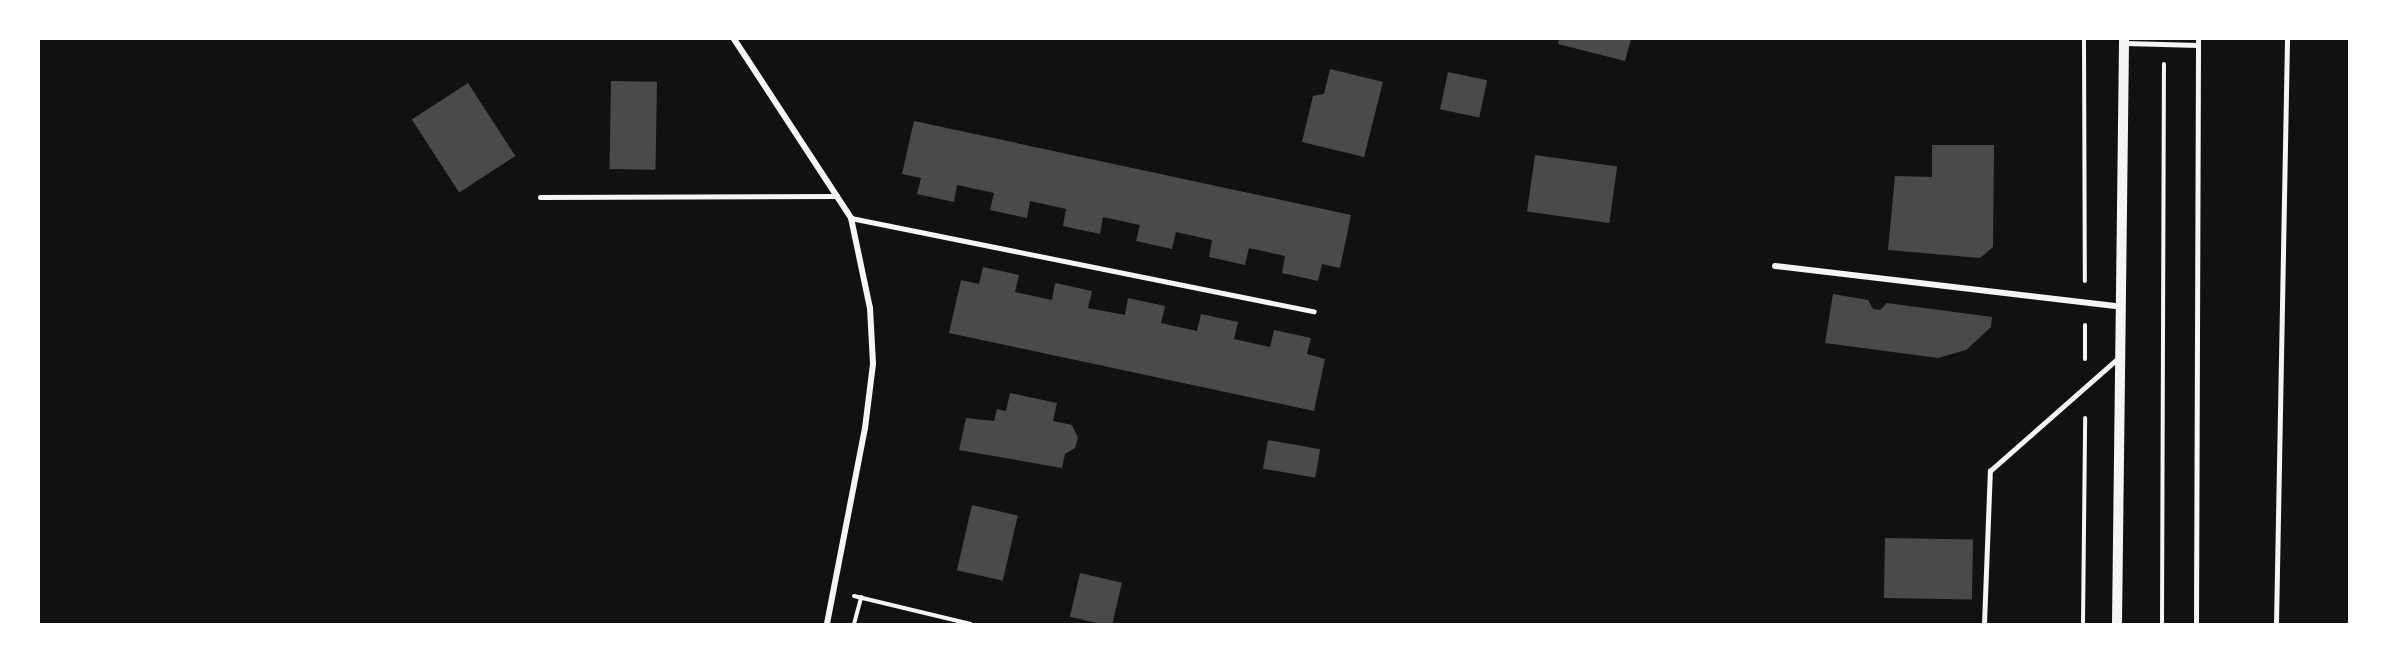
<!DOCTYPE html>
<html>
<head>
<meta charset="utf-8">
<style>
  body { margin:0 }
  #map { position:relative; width:2388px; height:663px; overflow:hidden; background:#111; font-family:"Times New Roman",serif }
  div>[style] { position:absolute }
  .building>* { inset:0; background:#4a4a4a; transform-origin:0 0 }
  .path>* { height:4px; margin:-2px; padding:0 2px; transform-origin:2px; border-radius:2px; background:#f5f5f5 }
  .service>* { height:4.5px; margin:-2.25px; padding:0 2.25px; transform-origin:2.25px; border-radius:2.25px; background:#f5f5f5 }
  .minor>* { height:6px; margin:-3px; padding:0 3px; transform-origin:3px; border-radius:3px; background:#f5f5f5 }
  .tertiary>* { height:10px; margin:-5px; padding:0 5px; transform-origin:5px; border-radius:5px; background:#f5f5f5 }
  span { translate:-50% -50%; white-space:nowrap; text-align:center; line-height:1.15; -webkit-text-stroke:5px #fff; paint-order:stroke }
  .frame { position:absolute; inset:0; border:40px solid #fff; pointer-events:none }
</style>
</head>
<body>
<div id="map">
  <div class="building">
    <i style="clip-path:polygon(1559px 39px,1631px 39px,1625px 61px,1558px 44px)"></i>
    <i style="clip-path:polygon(1330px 69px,1383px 82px,1364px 157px,1302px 142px,1313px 96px,1324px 94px)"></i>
    <i style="left:1448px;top:72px;width:40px;height:38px;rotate:12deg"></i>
    <i style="left:611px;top:81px;width:46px;height:88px;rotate:1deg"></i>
    <i style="left:468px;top:83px;width:87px;height:67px;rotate:57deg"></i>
    <i style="clip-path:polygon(914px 121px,1351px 215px,1340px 268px,1322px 264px,1318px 281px,1282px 273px,1285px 256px,1249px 248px,1245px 265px,1209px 257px,1212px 240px,1176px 232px,1172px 249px,1136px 241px,1140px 225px,1103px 217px,1100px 234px,1063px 226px,1066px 209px,1030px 201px,1027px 218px,1008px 214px,990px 210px,994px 193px,957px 185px,954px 202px,917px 194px,921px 178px,902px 174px)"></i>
    <i style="clip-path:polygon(1932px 145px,1994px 145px,1993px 247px,1980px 258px,1888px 250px,1895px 176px,1932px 177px)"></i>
    <i style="left:1535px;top:155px;width:83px;height:57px;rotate:8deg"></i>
    <i style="clip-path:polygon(983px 267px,1019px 275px,1015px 292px,1052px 300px,1055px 283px,1092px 291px,1088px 308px,1125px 315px,1128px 298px,1165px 306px,1161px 323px,1197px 331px,1201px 314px,1238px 322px,1234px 339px,1270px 347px,1274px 330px,1311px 338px,1307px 354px,1325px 359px,1314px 411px,949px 333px,961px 280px,979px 284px)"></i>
    <i style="clip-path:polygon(1833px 294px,1868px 300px,1873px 309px,1880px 310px,1887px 303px,1992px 317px,1991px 327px,1966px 350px,1938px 358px,1825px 343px)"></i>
    <i style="clip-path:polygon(1010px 393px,1057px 403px,1053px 421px,1072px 425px,1078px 438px,1075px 448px,1065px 454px,1062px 468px,959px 450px,966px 418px,994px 421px,997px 409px,1006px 411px)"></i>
    <i style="left:1268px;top:440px;width:53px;height:29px;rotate:10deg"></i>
    <i style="left:972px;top:505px;width:47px;height:67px;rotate:13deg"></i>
    <i style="left:1885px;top:538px;width:88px;height:60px;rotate:1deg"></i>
    <i style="left:1080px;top:573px;width:43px;height:45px;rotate:13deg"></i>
  </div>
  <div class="path">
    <i style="left:2084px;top:39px;width:242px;rotate:89.8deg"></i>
    <i style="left:2085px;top:325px;width:34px;rotate:90deg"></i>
    <i style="left:854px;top:596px;width:120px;rotate:13.5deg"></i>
    <i style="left:854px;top:624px;width:28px;rotate:-75deg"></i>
    <i style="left:2083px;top:624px;width:206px;rotate:-89.4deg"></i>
    <i style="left:2162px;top:624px;width:560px;rotate:-89.8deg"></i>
  </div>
  <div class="service">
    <i style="left:2126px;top:43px;width:72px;rotate:1.6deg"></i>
    <i style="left:540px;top:197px;width:297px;rotate:-0.2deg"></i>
    <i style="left:851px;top:218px;width:472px;rotate:11.4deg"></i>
    <i style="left:1984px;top:624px;width:153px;rotate:-87.8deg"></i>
    <i style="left:1990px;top:471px;width:171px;rotate:-41.4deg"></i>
    <i style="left:2196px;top:624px;width:585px;rotate:-89.8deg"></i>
    <i style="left:2276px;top:624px;width:585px;rotate:-88.92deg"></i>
  </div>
  <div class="minor">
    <i style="left:734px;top:39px;width:214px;rotate:56.8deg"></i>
    <i style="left:851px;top:218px;width:92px;rotate:78.1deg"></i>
    <i style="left:870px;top:308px;width:56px;rotate:86.9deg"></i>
    <i style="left:873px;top:364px;width:64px;rotate:97.1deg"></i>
    <i style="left:865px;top:428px;width:200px;rotate:101deg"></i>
    <i style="left:1775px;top:266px;width:349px;rotate:6.7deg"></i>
  </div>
  <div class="tertiary">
    <i style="left:2117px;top:624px;width:585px;rotate:-89.31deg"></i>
  </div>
  <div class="frame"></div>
</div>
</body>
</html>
